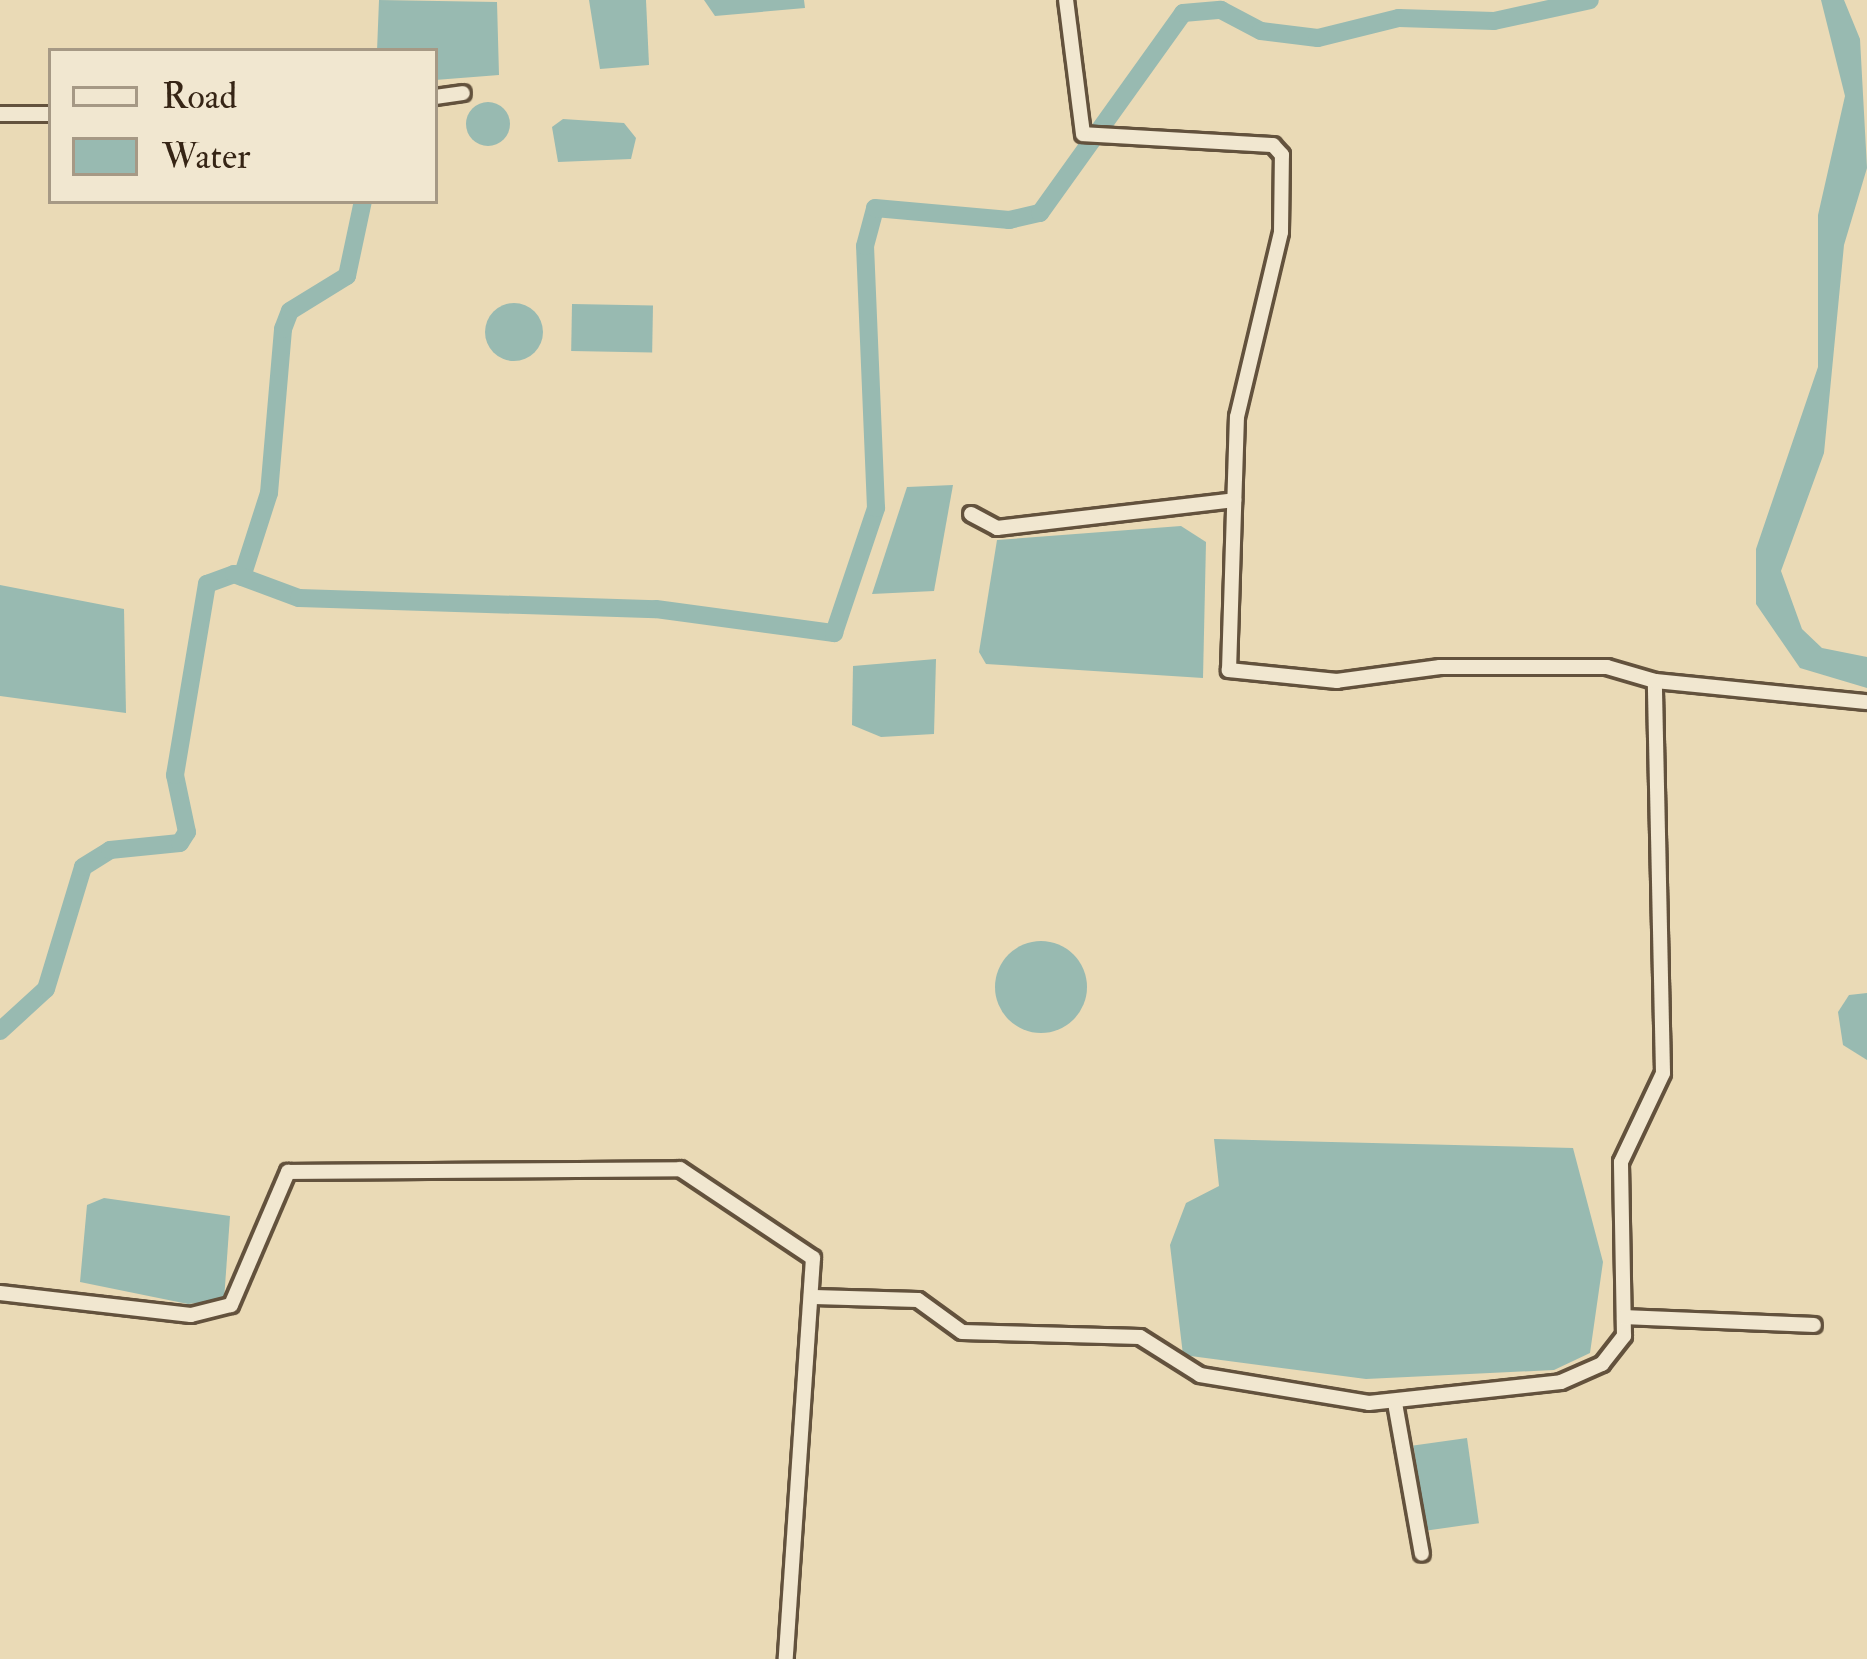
<!DOCTYPE html>
<html>
<head>
<meta charset="utf-8">
<style>
  body { margin:0 }
  #map { position:relative; width:1867px; height:1659px; overflow:hidden; background:#eadab6; font-family:"IM FELL Double Pica",serif }
  div>[style] { position:absolute }
  .water>* { inset:0; background:#98bab1; transform-origin:0 0 }
  .round { border-radius:50% }
  .canal>* { height:18px; margin:-9px; padding:0 9px; transform-origin:9px; border-radius:9px; background:#98bab1 }
  .roads { filter:drop-shadow(3px 0 #63523d) drop-shadow(-3px 0 #63523d) drop-shadow(0 3px #63523d) drop-shadow(0 -3px #63523d) }
  .minor>* { height:14px; margin:-7px; padding:0 7px; transform-origin:7px; border-radius:7px; background:#f1e7d0 }
  span { translate:-50% -50%; white-space:nowrap; text-align:center; line-height:1.15; -webkit-text-stroke:10px #f1e7d0; paint-order:stroke }
  .legend { position:absolute; left:48px; top:48px; width:390px; height:156px; box-sizing:border-box; background:#f1e7d0; border:3px solid #a69985; margin:0; padding:15px 21px; list-style:none; font-size:36px; color:#362515 }
  .legend li { display:flex; align-items:center; gap:24px; height:60px }
  .legend b { width:60px; border:3px solid #a69985 }
</style>
</head>
<body>
<div id="map">
  <div class="water">
    <i style="clip-path:polygon(379px 0,497px 2px,499px 75px,435px 80px,435px 51px,377px 51px)"></i>
    <i style="clip-path:polygon(589px 0,646px 0,649px 65px,600px 69px)"></i>
    <i style="clip-path:polygon(704px 0,804px 0,805px 8px,715px 16px)"></i>
    <i style="clip-path:polygon(1821px 0,1844px 0,1860px 39px,1867px 168px,1844px 245px,1824px 453px,1781px 571px,1802px 629px,1822px 648px,1867px 657px,1867px 688px,1800px 668px,1756px 604px,1756px 549px,1818px 367px,1818px 215px,1845px 96px)"></i>
    <i class="round" style="left:466px;top:102px;width:44px;height:44px"></i>
    <i style="clip-path:polygon(563px 119px,624px 123px,636px 138px,631px 159px,558px 162px,552px 127px)"></i>
    <i class="round" style="left:485px;top:303px;width:58px;height:58px"></i>
    <i style="left:572px;top:304px;width:81px;height:47px;rotate:1deg"></i>
    <i style="clip-path:polygon(953px 485px,934px 591px,872px 594px,907px 487px)"></i>
    <i style="clip-path:polygon(1181px 526px,1206px 542px,1203px 678px,986px 664px,979px 652px,997px 540px)"></i>
    <i style="clip-path:polygon(0 585px,124px 609px,126px 713px,0 696px)"></i>
    <i style="clip-path:polygon(936px 659px,934px 734px,881px 737px,852px 725px,853px 666px)"></i>
    <i class="round" style="left:995px;top:941px;width:92px;height:92px"></i>
    <i style="clip-path:polygon(1867px 993px,1867px 1060px,1843px 1045px,1838px 1012px,1849px 995px)"></i>
    <i style="clip-path:polygon(1214px 1139px,1573px 1148px,1603px 1262px,1590px 1353px,1554px 1370px,1366px 1379px,1183px 1355px,1170px 1245px,1186px 1203px,1219px 1186px)"></i>
    <i style="clip-path:polygon(104px 1198px,230px 1216px,224px 1300px,188px 1304px,80px 1282px,87px 1205px)"></i>
    <i style="left:1467px;top:1438px;width:86px;height:54px;rotate:82deg"></i>
  </div>
  <div class="canal">
    <i style="left:242px;top:577px;width:88px;rotate:-72.2deg"></i>
    <i style="left:269px;top:493px;width:165px;rotate:-85.1deg"></i>
    <i style="left:283px;top:329px;width:19px;rotate:-69deg"></i>
    <i style="left:290px;top:311px;width:67px;rotate:-31.6deg"></i>
    <i style="left:347px;top:276px;width:77px;rotate:-78deg"></i>
    <i style="left:0;top:1031px;width:62px;rotate:-42.4deg"></i>
    <i style="left:46px;top:989px;width:127px;rotate:-73.1deg"></i>
    <i style="left:83px;top:867px;width:32px;rotate:-32deg"></i>
    <i style="left:110px;top:850px;width:70px;rotate:-5.7deg"></i>
    <i style="left:180px;top:843px;width:13px;rotate:-58deg"></i>
    <i style="left:187px;top:832px;width:58px;rotate:-101.9deg"></i>
    <i style="left:175px;top:775px;width:194px;rotate:-80.5deg"></i>
    <i style="left:207px;top:584px;width:29px;rotate:-20deg"></i>
    <i style="left:234px;top:574px;width:69px;rotate:20.3deg"></i>
    <i style="left:299px;top:598px;width:357px;rotate:1.8deg"></i>
    <i style="left:656px;top:609px;width:180px;rotate:7.7deg"></i>
    <i style="left:834px;top:633px;width:132px;rotate:-71.4deg"></i>
    <i style="left:876px;top:508px;width:262px;rotate:-92.4deg"></i>
    <i style="left:865px;top:246px;width:39px;rotate:-75deg"></i>
    <i style="left:875px;top:208px;width:135px;rotate:5.1deg"></i>
    <i style="left:1009px;top:220px;width:32px;rotate:-13deg"></i>
    <i style="left:1040px;top:213px;width:246px;rotate:-54.4deg"></i>
    <i style="left:1183px;top:13px;width:38px;rotate:-5deg"></i>
    <i style="left:1221px;top:10px;width:45px;rotate:27.7deg"></i>
    <i style="left:1261px;top:31px;width:57px;rotate:7deg"></i>
    <i style="left:1318px;top:38px;width:83px;rotate:-13.9deg"></i>
    <i style="left:1399px;top:18px;width:95px;rotate:1.8deg"></i>
    <i style="left:1494px;top:21px;width:98px;rotate:-12.3deg"></i>
  </div>
  <div class="roads">
    <div class="minor">
      <i style="left:435px;top:97px;width:28px;rotate:-8deg"></i>
      <i style="left:0;top:114px;width:51px"></i>
      <i style="left:971px;top:514px;width:30px;rotate:28deg"></i>
      <i style="left:997px;top:528px;width:239px;rotate:-6.7deg"></i>
      <i style="left:1655px;top:681px;width:213px;rotate:5.7deg"></i>
      <i style="left:0;top:1293px;width:192px;rotate:6.6deg"></i>
      <i style="left:191px;top:1315px;width:41px;rotate:-14deg"></i>
      <i style="left:231px;top:1305px;width:145px;rotate:-66.8deg"></i>
      <i style="left:288px;top:1172px;width:392px;rotate:-0.4deg"></i>
      <i style="left:680px;top:1169px;width:160px;rotate:33.8deg"></i>
      <i style="left:813px;top:1258px;width:402px;rotate:93.9deg"></i>
      <i style="left:814px;top:1297px;width:104px;rotate:1.7deg"></i>
      <i style="left:918px;top:1300px;width:54px;rotate:36deg"></i>
      <i style="left:962px;top:1332px;width:178px;rotate:1.6deg"></i>
      <i style="left:1140px;top:1337px;width:71px;rotate:32.3deg"></i>
      <i style="left:1200px;top:1375px;width:171px;rotate:9.4deg"></i>
      <i style="left:1369px;top:1403px;width:193px;rotate:-6.2deg"></i>
      <i style="left:1561px;top:1382px;width:45px;rotate:-23.7deg"></i>
      <i style="left:1602px;top:1364px;width:36px;rotate:-52deg"></i>
      <i style="left:1624px;top:1336px;width:174px;rotate:-91deg"></i>
      <i style="left:1621px;top:1162px;width:98px;rotate:-64.7deg"></i>
      <i style="left:1663px;top:1073px;width:392px;rotate:-91.2deg"></i>
      <i style="left:1655px;top:681px;width:50px;rotate:-163.7deg"></i>
      <i style="left:1607px;top:667px;width:167px;rotate:180deg"></i>
      <i style="left:1440px;top:667px;width:104px;rotate:172.3deg"></i>
      <i style="left:1337px;top:681px;width:109px;rotate:-174.2deg"></i>
      <i style="left:1229px;top:670px;width:253px;rotate:-88.2deg"></i>
      <i style="left:1237px;top:417px;width:190px;rotate:-76.6deg"></i>
      <i style="left:1281px;top:232px;width:77px;rotate:-89.3deg"></i>
      <i style="left:1282px;top:155px;width:13px;rotate:-132deg"></i>
      <i style="left:1273px;top:145px;width:190px;rotate:-176.7deg"></i>
      <i style="left:1083px;top:134px;width:135px;rotate:-97.2deg"></i>
      <i style="left:1624px;top:1317px;width:190px;rotate:2.4deg"></i>
      <i style="left:1395px;top:1403px;width:153px;rotate:79.9deg"></i>
    </div>
  </div>
  <ul class="legend">
  <li><b style="height:15px;background:#f1e7d0"></b>Road</li>
  <li><b style="height:33px;background:#98bab1"></b>Water</li>
  </ul>
</div>
</body>
</html>
